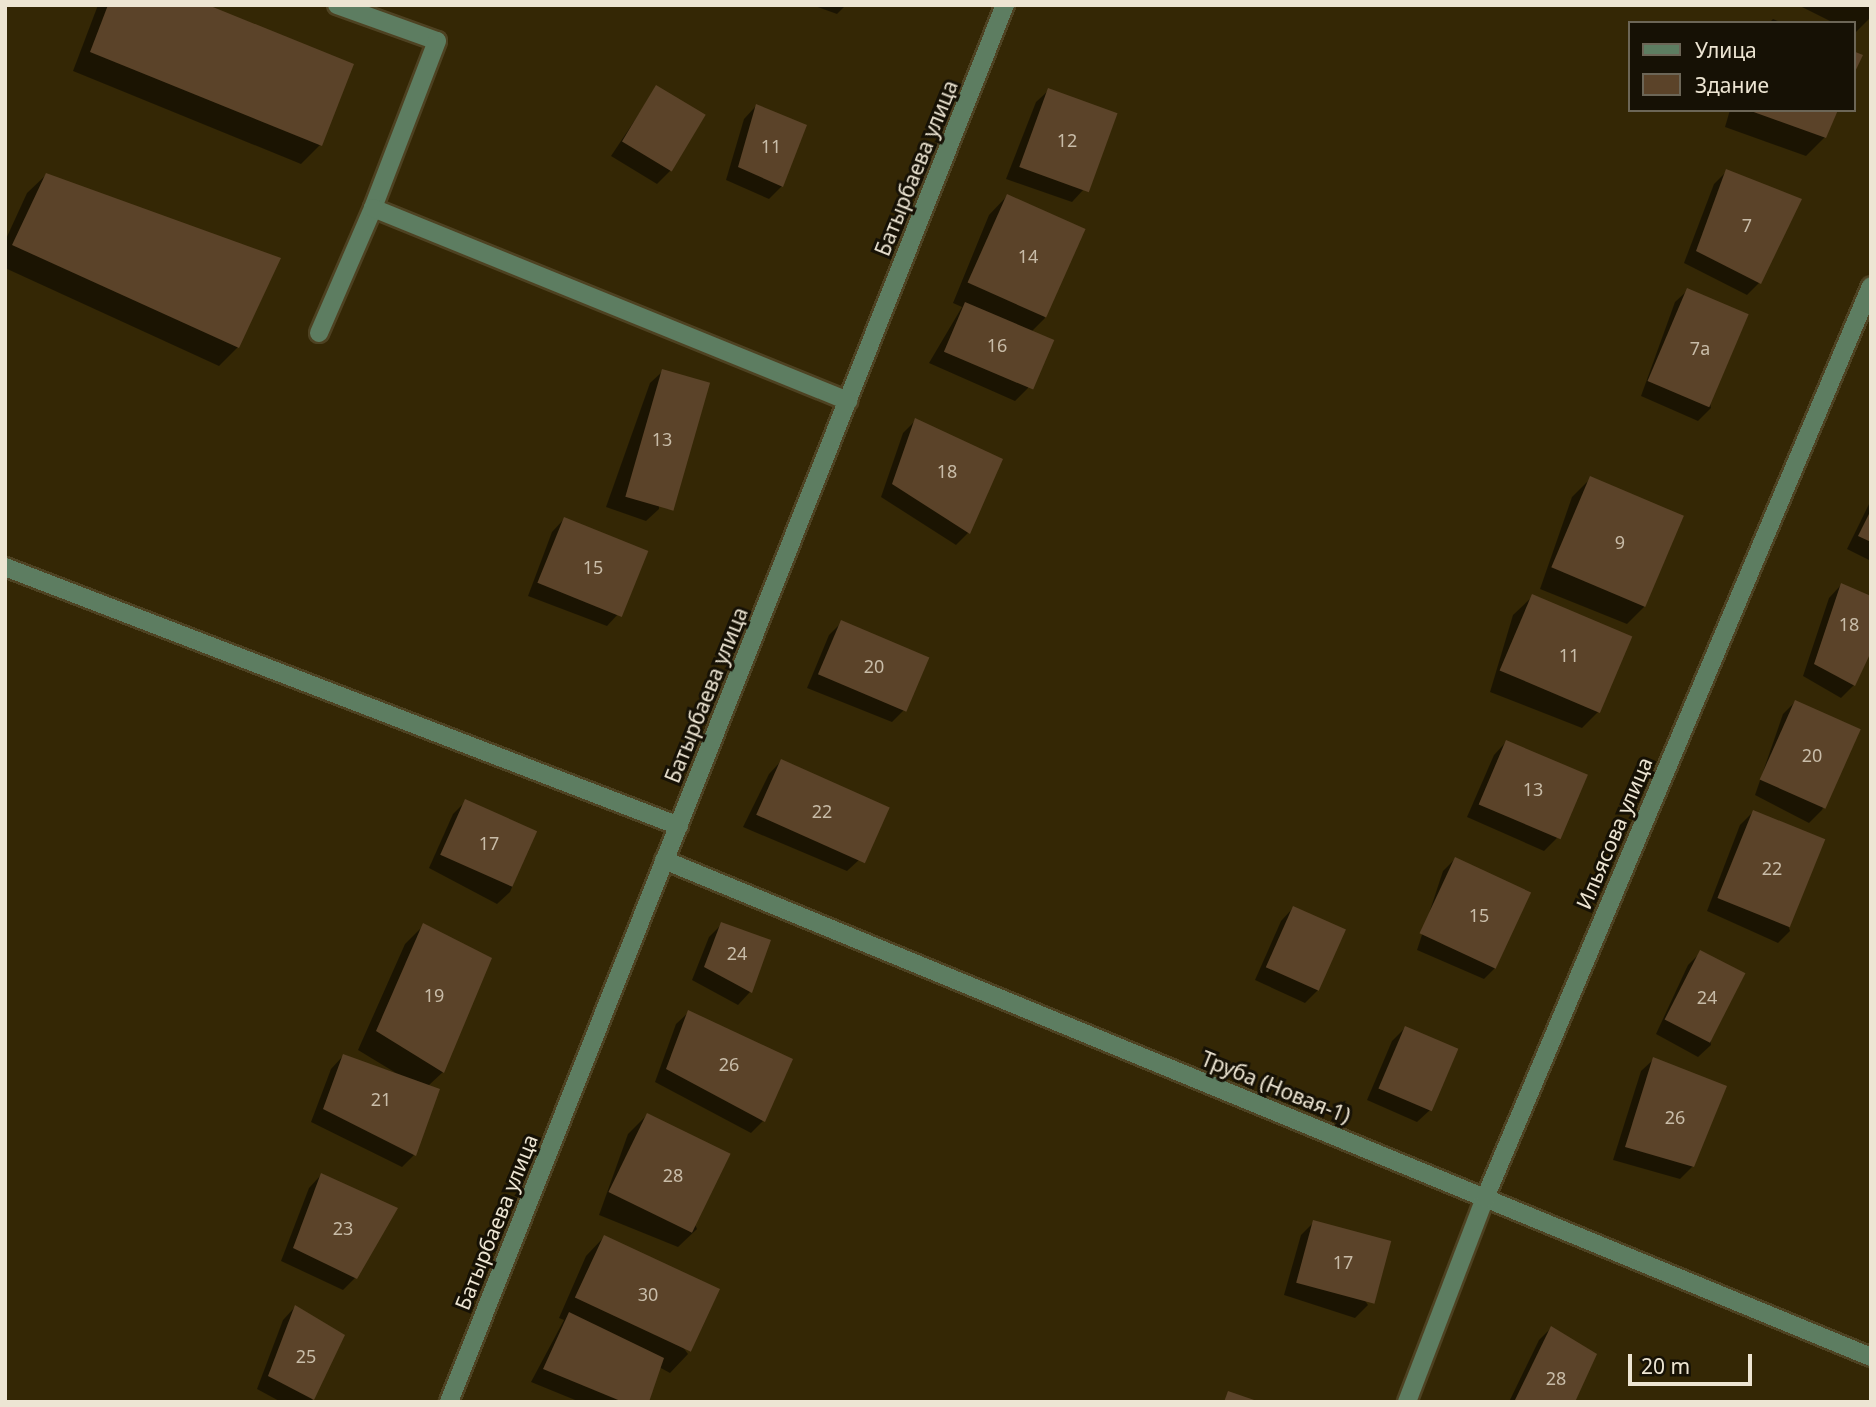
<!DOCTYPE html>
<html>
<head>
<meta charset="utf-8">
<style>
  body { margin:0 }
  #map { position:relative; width:1876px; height:1407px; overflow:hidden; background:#342705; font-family:"Noto Sans",sans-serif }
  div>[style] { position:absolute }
  .shadow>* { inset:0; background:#0007 }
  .building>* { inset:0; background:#5b4329; transform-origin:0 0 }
  .roads { filter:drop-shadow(2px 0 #4e4222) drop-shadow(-2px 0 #4e4222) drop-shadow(0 2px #4e4222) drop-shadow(0 -2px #4e4222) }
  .minor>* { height:18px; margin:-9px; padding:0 9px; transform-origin:9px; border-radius:9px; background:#5d7d61 }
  span { translate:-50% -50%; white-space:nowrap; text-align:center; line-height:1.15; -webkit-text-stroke:6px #161105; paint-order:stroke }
  .number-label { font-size:18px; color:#c8bca8 }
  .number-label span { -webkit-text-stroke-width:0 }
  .street-label { font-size:21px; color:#ede5d3 }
  .frame { position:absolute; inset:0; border:7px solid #ede5d3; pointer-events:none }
  .legend { position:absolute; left:1628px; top:21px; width:228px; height:91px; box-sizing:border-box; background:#161105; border:2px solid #6c6657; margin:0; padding:9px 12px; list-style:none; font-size:21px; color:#ede5d3 }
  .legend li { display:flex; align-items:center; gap:14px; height:35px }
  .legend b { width:35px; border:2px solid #6c6657 }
  .scale { position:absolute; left:1628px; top:1354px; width:124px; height:32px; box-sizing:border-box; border:4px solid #ede5d3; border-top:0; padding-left:9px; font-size:21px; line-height:24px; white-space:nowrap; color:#ede5d3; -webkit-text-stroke:5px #161105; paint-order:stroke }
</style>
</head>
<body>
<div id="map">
  <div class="shadow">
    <i style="clip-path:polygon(98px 5px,203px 5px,320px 145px,301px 164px,73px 71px)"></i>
    <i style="clip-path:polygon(812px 5px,846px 5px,837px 14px)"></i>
    <i style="clip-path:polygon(1798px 5px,1871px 5px,1871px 17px,1855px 33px,1853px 23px,1834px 23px)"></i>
    <i style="clip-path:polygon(1773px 19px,1782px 23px,1769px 23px)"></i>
    <i style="clip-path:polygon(657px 87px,670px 171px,657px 184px,611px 156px)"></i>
    <i style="clip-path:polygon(1049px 90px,1084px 189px,1072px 202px,1006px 179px,1036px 102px)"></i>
    <i style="clip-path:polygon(756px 106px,782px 186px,769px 199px,726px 180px,744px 119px)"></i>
    <i style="clip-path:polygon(1730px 110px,1837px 110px,1825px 137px,1806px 156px,1725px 127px)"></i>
    <i style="clip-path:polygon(1727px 171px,1759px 283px,1747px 295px,1684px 263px,1714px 184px)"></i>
    <i style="clip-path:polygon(46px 175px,238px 347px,219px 366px,5px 268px,5px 241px,27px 193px)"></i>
    <i style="clip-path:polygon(1007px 196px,1045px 318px,1031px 332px,1028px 388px,1015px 401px,929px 363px,962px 307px,953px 303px,989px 215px)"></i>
    <i style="clip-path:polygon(1688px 290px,1711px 408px,1698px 421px,1641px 396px,1675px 302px)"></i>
    <i style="clip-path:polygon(663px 371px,659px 509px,646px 521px,606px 507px,650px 383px)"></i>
    <i style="clip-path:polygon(916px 420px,968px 533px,956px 545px,881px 497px,903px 433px)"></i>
    <i style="clip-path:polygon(1591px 478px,1646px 605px,1627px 624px,1540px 589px,1572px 497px)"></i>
    <i style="clip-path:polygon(1871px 500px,1871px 561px,1847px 549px)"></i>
    <i style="clip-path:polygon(564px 519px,645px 552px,619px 613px,607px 626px,528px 596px,552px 532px)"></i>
    <i style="clip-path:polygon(1841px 585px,1854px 685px,1841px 698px,1803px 676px,1829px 598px)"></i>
    <i style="clip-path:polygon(1532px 597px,1601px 709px,1582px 728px,1490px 692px,1513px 615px)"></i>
    <i style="clip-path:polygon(842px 622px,905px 709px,892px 722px,807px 688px,829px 635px)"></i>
    <i style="clip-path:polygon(1795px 702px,1859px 730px,1822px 810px,1809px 823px,1755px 795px,1783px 714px)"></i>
    <i style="clip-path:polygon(1506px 742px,1557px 838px,1544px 851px,1467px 817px,1494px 755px)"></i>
    <i style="clip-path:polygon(781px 761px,860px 859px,847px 871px,743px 827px,769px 774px)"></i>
    <i style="clip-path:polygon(466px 801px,535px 832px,510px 892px,497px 904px,429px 868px,453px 814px)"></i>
    <i style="clip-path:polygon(1753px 812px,1790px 931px,1778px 943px,1707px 911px,1740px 825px)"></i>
    <i style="clip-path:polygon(1455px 859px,1497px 966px,1484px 979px,1417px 950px,1443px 871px)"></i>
    <i style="clip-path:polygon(1293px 908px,1318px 990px,1305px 1003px,1255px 980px,1281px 921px)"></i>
    <i style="clip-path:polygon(722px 924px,768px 941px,750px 992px,738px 1005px,692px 980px,709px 937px)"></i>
    <i style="clip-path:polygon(424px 925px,443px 1072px,428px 1086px,414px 1155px,402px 1167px,311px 1122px,331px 1069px,343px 1056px,396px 1073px,358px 1050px,405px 944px)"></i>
    <i style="clip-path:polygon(1701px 952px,1711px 1045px,1698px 1057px,1656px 1034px,1688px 965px)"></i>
    <i style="clip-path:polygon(689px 1012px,763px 1121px,751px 1133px,655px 1082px,676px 1024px)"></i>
    <i style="clip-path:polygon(1405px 1028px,1430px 1110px,1417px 1122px,1367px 1100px,1392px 1041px)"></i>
    <i style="clip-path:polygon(1654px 1059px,1693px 1166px,1680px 1179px,1613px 1160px,1641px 1071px)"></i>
    <i style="clip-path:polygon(647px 1115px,697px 1229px,678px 1247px,599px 1215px,628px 1134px)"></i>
    <i style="clip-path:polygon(321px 1175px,356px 1277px,343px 1290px,281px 1261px,309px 1188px)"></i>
    <i style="clip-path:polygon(1314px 1222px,1368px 1305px,1355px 1318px,1284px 1295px,1301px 1235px)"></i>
    <i style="clip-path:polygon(604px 1237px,688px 1354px,670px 1373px,659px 1367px,647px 1402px,580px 1402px,531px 1382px,564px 1320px,559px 1318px,586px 1256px)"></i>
    <i style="clip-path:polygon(295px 1307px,313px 1399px,310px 1402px,281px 1402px,257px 1389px,283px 1320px)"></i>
    <i style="clip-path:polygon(1551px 1328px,1573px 1402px,1509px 1402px,1539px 1340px)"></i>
  </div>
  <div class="building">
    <i style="clip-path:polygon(108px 5px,208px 5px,354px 64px,322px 146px,90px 52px)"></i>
    <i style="clip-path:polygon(1853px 51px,1863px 55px,1853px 76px)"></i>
    <i style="left:656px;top:85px;width:58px;height:66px;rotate:31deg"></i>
    <i style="left:1048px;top:88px;width:74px;height:84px;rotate:20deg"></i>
    <i style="clip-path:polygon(756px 104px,807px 125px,783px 187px,738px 167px)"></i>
    <i style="clip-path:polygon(1748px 110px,1838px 110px,1826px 138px)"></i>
    <i style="clip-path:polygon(1726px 169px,1802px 199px,1761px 284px,1696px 251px)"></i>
    <i style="clip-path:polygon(46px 173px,281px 258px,239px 348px,12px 245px)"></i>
    <i style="left:1007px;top:194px;width:86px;height:97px;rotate:24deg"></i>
    <i style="left:1687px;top:288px;width:67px;height:101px;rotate:23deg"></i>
    <i style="left:965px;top:302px;width:97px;height:54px;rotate:23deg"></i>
    <i style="left:662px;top:369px;width:50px;height:133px;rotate:16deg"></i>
    <i style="clip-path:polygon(915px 418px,1003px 459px,970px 534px,892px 484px)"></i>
    <i style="left:1590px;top:476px;width:102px;height:99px;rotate:23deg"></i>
    <i style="clip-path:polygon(1871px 510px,1871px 542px,1858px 536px)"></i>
    <i style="left:564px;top:517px;width:91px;height:71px;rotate:22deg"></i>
    <i style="clip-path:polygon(1841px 583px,1871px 596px,1871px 652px,1855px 686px,1814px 664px)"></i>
    <i style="left:1532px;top:594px;width:109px;height:83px;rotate:23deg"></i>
    <i style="left:841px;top:620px;width:96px;height:59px;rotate:23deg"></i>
    <i style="left:1795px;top:700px;width:72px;height:87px;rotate:24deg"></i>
    <i style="left:1506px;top:740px;width:89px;height:70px;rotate:23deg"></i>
    <i style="left:781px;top:759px;width:119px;height:61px;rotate:24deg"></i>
    <i style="left:465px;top:799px;width:79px;height:61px;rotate:24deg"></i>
    <i style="left:1753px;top:810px;width:78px;height:95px;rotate:22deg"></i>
    <i style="left:1455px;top:857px;width:84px;height:84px;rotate:25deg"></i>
    <i style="left:1293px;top:906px;width:58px;height:67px;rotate:24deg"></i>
    <i style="clip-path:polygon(721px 922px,771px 940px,752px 993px,704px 967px)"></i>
    <i style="clip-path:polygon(423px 923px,492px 958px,444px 1073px,376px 1031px)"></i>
    <i style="left:1700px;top:950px;width:51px;height:78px;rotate:27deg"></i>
    <i style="clip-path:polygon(688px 1010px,793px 1059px,765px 1122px,666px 1069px)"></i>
    <i style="left:1405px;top:1026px;width:58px;height:68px;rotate:23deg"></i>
    <i style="clip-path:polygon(343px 1054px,440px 1089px,416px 1156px,323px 1109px)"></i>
    <i style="clip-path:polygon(1653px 1057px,1727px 1086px,1694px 1167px,1625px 1147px)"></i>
    <i style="left:647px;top:1113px;width:93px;height:88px;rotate:26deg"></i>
    <i style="clip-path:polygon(321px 1173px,398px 1208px,357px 1279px,293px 1248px)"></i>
    <i style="left:1313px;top:1220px;width:81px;height:65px;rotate:15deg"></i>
    <i style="left:604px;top:1235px;width:128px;height:69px;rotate:25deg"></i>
    <i style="clip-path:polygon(295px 1305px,345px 1335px,314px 1400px,268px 1376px)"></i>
    <i style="clip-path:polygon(569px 1312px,664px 1358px,649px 1402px,623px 1402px,543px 1369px)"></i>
    <i style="clip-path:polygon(1551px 1326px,1597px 1354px,1575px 1402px,1514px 1402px)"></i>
    <i style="clip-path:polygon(1228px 1391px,1257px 1401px,1257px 1402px,1224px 1402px)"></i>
  </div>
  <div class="roads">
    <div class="minor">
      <i style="left:337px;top:5px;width:106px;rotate:19.8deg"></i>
      <i style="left:437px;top:41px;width:179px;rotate:111deg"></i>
      <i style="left:319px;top:333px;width:136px;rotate:-66.6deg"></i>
      <i style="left:373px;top:208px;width:513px;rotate:22.11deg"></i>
      <i style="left:5px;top:567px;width:722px;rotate:21.02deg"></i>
      <i style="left:664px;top:860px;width:1305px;rotate:22.38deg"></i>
      <i style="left:449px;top:1402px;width:1504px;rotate:-68.3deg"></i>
      <i style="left:1407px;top:1402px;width:218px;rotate:-69.1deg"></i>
      <i style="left:1485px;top:1198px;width:990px;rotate:-67.06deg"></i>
    </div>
  </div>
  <div class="number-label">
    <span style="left:1067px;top:140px">12</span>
    <span style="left:771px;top:146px">11</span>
    <span style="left:1747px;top:225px">7</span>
    <span style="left:1028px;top:256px">14</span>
    <span style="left:997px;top:345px">16</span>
    <span style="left:1700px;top:348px">7а</span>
    <span style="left:662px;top:439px">13</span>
    <span style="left:947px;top:471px">18</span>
    <span style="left:1620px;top:542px">9</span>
    <span style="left:593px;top:567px">15</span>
    <span style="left:1849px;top:624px">18</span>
    <span style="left:1569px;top:655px">11</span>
    <span style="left:874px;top:666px">20</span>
    <span style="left:1812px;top:755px">20</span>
    <span style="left:1533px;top:789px">13</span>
    <span style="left:822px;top:811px">22</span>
    <span style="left:489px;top:843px">17</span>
    <span style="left:1772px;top:868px">22</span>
    <span style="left:1479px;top:915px">15</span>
    <span style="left:737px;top:953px">24</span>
    <span style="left:434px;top:995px">19</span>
    <span style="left:1707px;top:997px">24</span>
    <span style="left:729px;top:1064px">26</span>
    <span style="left:381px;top:1099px">21</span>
    <span style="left:1675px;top:1117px">26</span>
    <span style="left:673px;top:1175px">28</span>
    <span style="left:343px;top:1228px">23</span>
    <span style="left:1343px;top:1262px">17</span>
    <span style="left:648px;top:1294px">30</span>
    <span style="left:306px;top:1356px">25</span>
    <span style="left:1556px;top:1378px">28</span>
  </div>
  <div class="street-label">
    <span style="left:916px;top:168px;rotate:-68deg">Батырбаева улица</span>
    <span style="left:706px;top:695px;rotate:-68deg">Батырбаева улица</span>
    <span style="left:1614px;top:833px;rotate:-67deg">Ильясова улица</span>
    <span style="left:1276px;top:1087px;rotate:22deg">Труба (Новая-1)</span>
    <span style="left:496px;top:1222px;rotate:-68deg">Батырбаева улица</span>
  </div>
  <div class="frame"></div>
  <ul class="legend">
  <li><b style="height:9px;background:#5d7d61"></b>Улица</li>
  <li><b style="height:19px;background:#5b4329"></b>Здание</li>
  </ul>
  <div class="scale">20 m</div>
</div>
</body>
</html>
